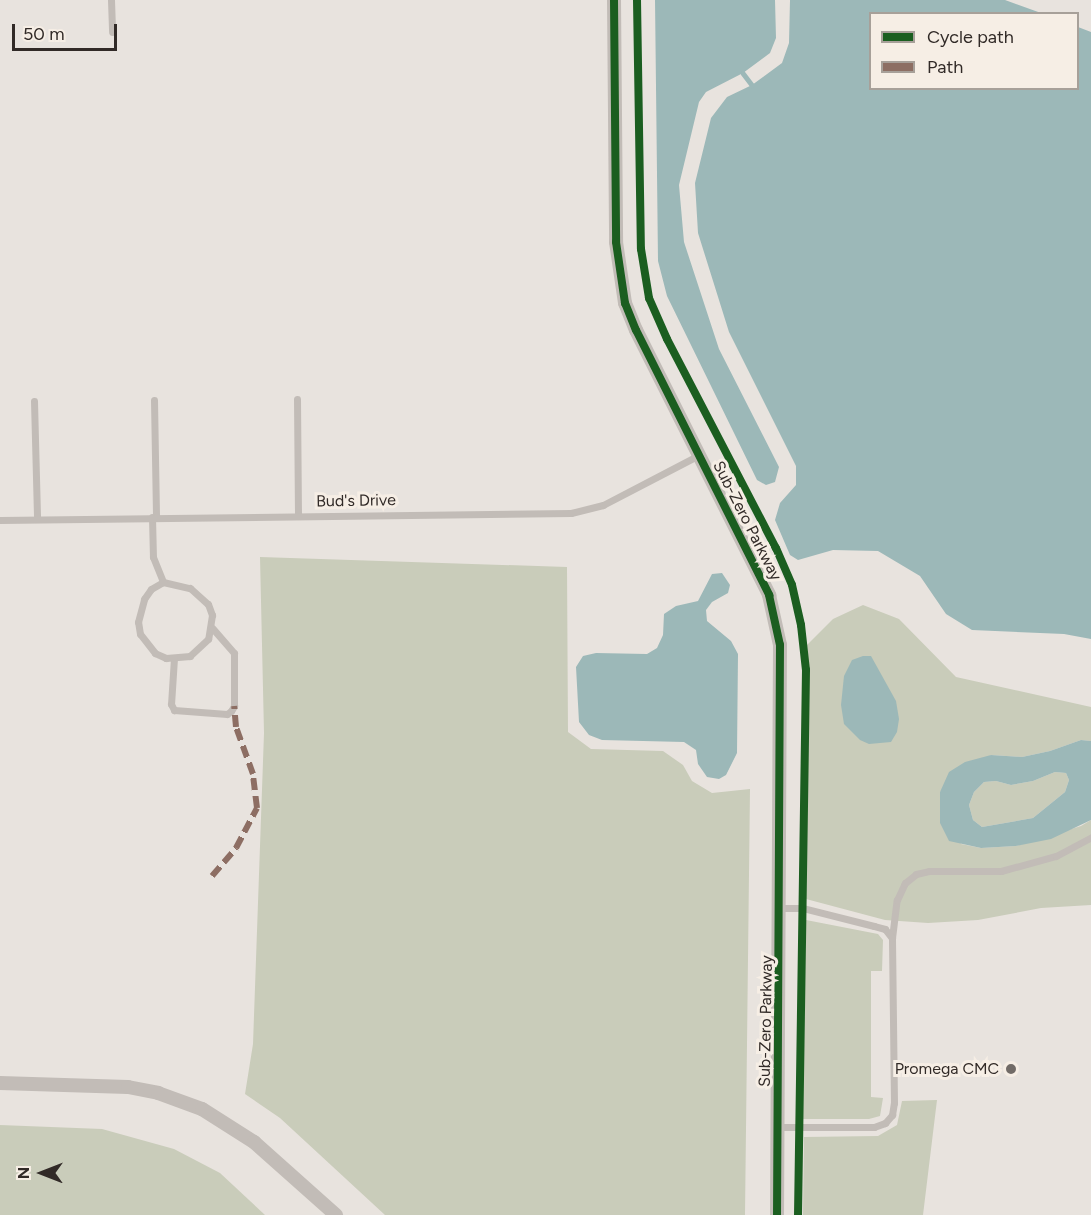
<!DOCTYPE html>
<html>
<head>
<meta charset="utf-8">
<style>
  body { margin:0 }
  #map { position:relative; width:1091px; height:1215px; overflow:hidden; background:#e8e3de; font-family:Figtree,sans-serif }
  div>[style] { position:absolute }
  .green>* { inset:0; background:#c9ccba }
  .water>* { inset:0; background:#9cb8b8 }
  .stream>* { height:4.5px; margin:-2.25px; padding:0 2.25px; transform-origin:2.25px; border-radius:2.25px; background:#9cb8b8 }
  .service>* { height:7px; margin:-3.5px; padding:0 3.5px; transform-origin:3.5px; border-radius:3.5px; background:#c2bcb7 }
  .minor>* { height:14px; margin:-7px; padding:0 7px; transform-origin:7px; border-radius:7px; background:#c2bcb7 }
  .quiet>* { height:6px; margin-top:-3px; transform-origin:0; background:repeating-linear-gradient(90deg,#8d6e63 0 12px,transparent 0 18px) }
  .cycleway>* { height:8px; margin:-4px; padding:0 4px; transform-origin:4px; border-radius:4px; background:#1b5e20 }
  .dots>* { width:16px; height:16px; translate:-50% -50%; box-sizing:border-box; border:3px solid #f6eee5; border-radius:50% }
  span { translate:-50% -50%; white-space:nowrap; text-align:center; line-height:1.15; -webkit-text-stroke:6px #f6eee5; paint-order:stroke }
  .street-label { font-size:16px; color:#312a27 }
  .poi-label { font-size:16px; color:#312a27 }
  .right { translate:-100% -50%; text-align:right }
  .legend { position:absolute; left:869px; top:12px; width:210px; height:78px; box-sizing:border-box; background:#f6eee5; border:2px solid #a7a099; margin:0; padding:8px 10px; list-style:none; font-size:18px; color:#312a27 }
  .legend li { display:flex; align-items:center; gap:12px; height:30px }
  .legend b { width:30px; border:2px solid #a7a099 }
  .north { position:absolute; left:12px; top:1143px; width:60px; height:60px; -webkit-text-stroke:4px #f6eee5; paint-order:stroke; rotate:270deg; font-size:16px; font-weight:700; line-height:24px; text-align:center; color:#312a27 }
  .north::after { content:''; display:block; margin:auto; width:21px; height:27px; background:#312a27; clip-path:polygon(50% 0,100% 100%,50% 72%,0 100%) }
  .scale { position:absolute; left:12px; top:24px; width:105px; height:27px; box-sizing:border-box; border:3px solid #312a27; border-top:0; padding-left:8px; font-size:18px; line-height:21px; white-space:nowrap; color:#312a27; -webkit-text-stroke:4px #f6eee5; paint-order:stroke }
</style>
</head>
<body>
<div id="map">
  <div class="green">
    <i style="clip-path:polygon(260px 557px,567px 567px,568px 732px,591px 749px,663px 751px,683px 765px,692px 781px,712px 793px,750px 789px,745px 1215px,385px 1215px,280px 1118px,245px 1094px,253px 1044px,264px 733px)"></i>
    <i style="clip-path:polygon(863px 605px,899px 619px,956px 677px,1091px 707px,1091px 741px,1081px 740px,1050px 751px,1022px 757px,991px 755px,940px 792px,961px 844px,981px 848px,1016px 846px,1081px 826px,1091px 820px,1091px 905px,1041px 908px,978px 920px,928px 923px,885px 920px,806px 899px,809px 672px,807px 645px,833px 619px)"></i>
    <i style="clip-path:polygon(1055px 772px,1066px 773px,1069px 780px,1065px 792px,1033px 818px,982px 827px,973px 820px,969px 805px,974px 792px,984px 782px,996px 781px,1011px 785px,1033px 781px)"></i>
    <i style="clip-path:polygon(806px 920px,878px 934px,883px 940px,882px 971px,871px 971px,871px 1097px,883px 1098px,880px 1116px,869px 1119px,803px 1119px)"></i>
    <i style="clip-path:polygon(937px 1100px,923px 1215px,803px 1215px,804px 1137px,878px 1136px,897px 1125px,902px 1101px)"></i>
    <i style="clip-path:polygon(0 1125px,102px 1129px,174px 1149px,220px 1173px,265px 1215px,0 1215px)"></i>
  </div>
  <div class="water">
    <i style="clip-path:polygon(655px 0,775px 0,776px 38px,770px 53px,743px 73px,706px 92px,699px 102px,679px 185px,684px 242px,719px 349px,779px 467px,775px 482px,766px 485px,757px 480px,667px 296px,658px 261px)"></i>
    <i style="clip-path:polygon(790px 0,1005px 0,1041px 13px,870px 14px,870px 88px,1078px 88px,1078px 27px,1091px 32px,1091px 639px,1064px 634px,972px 630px,946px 614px,920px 576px,878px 551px,833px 550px,798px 560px,790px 555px,775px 520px,780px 503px,796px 485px,796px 466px,729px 332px,698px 233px,695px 183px,711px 118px,727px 97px,752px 85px,782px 63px,789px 43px)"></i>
    <i style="clip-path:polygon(722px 573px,730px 585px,728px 593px,712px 602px,706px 610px,707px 621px,731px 641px,738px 654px,737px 753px,726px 775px,719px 779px,707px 777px,698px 764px,696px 750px,684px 742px,602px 740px,589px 735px,579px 722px,576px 667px,583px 656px,596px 653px,647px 654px,657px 648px,663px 635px,664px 614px,676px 606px,698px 601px,712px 574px)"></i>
    <i style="clip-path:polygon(863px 656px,871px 656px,896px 701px,899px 719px,897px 732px,891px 742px,869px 744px,860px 740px,844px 724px,841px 705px,844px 676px,852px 660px)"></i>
    <i style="clip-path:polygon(evenodd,1081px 740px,1091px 741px,1091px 820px,1051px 839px,1016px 846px,981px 848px,949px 841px,940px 823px,940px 792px,949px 772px,965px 762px,991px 755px,1022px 757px,1050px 751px,1081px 740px,1055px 772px,1066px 773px,1069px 780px,1065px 792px,1033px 818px,982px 827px,973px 820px,969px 805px,974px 792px,984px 782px,996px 781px,1011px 785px,1033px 781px,1055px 772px)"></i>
  </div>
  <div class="stream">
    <i style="left:743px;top:73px;width:15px;rotate:53deg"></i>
  </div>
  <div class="service">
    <i style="left:111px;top:0;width:32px;rotate:88deg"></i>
    <i style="left:297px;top:399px;width:116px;rotate:89.5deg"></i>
    <i style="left:154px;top:400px;width:117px;rotate:89deg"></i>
    <i style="left:34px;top:401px;width:118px;rotate:88.5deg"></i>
    <i style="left:152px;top:517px;width:40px;rotate:88.6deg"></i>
    <i style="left:153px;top:557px;width:27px;rotate:68deg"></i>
    <i style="left:0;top:520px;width:571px;rotate:-0.7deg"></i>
    <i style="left:571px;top:513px;width:33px;rotate:-14deg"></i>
    <i style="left:603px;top:505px;width:108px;rotate:-27.5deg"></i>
    <i style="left:163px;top:582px;width:28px;rotate:13deg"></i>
    <i style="left:190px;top:588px;width:24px;rotate:42deg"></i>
    <i style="left:208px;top:604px;width:12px;rotate:70deg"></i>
    <i style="left:212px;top:615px;width:24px;rotate:99deg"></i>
    <i style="left:208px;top:639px;width:25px;rotate:137deg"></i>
    <i style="left:190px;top:656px;width:24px;rotate:175deg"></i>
    <i style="left:166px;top:658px;width:12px;rotate:-156deg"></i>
    <i style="left:155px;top:653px;width:24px;rotate:-128deg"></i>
    <i style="left:140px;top:634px;width:12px;rotate:-99deg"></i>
    <i style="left:138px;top:622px;width:24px;rotate:-75deg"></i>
    <i style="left:144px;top:599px;width:12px;rotate:-55deg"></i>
    <i style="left:151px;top:589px;width:14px;rotate:-30deg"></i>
    <i style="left:174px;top:658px;width:46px;rotate:93.7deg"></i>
    <i style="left:171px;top:704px;width:7px;rotate:63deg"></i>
    <i style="left:174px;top:710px;width:53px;rotate:4.3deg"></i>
    <i style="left:227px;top:714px;width:5px;rotate:-37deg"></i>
    <i style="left:231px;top:711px;width:6px;rotate:-59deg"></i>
    <i style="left:234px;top:706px;width:53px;rotate:-90deg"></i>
    <i style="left:234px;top:653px;width:33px;rotate:-131deg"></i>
    <i style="left:892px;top:938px;width:38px;rotate:-83deg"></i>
    <i style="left:897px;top:900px;width:19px;rotate:-65deg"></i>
    <i style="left:905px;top:883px;width:14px;rotate:-39deg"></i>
    <i style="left:916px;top:874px;width:13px;rotate:-13deg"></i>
    <i style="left:929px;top:871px;width:72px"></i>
    <i style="left:1001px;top:871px;width:57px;rotate:-15.3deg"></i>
    <i style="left:1056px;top:856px;width:40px;rotate:-28deg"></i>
    <i style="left:778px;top:1127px;width:96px"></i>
    <i style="left:874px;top:1127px;width:12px;rotate:-20deg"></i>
    <i style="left:885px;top:1123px;width:11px;rotate:-49deg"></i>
    <i style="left:892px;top:1115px;width:12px;rotate:-81deg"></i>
    <i style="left:894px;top:1103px;width:165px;rotate:-90.7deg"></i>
    <i style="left:892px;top:938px;width:11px;rotate:-128deg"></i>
    <i style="left:885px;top:929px;width:11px;rotate:-165deg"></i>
    <i style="left:874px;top:926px;width:73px;rotate:-165.8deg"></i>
    <i style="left:803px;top:908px;width:23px;rotate:180deg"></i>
  </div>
  <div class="minor">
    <i style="left:614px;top:0;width:242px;rotate:89.5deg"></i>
    <i style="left:616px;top:242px;width:62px;rotate:81.6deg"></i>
    <i style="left:625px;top:303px;width:29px;rotate:68deg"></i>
    <i style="left:636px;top:330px;width:297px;rotate:63.3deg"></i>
    <i style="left:769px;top:595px;width:51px;rotate:77.6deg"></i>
    <i style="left:780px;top:645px;width:570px;rotate:90.3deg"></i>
    <i style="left:0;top:1083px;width:128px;rotate:1.8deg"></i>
    <i style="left:128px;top:1087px;width:31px;rotate:11deg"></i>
    <i style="left:158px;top:1093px;width:47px;rotate:20deg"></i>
    <i style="left:202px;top:1109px;width:62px;rotate:32.4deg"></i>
    <i style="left:254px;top:1142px;width:110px;rotate:41.7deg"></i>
  </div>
  <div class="quiet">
    <i style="left:212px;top:876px;width:37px;rotate:-49deg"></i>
    <i style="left:236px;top:848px;width:45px;rotate:-62.3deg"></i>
    <i style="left:257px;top:808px;width:34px;rotate:-97deg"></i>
    <i style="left:253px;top:774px;width:50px;rotate:-109.9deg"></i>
    <i style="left:236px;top:727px;width:21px;rotate:-95deg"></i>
  </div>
  <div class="cycleway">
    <i style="left:614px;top:0;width:242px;rotate:89.5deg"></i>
    <i style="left:616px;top:242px;width:62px;rotate:81.6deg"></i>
    <i style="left:625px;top:303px;width:29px;rotate:68deg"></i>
    <i style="left:636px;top:330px;width:297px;rotate:63.3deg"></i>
    <i style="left:769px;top:595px;width:51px;rotate:77.6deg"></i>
    <i style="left:780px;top:645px;width:570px;rotate:90.3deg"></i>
    <i style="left:637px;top:0;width:249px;rotate:89.1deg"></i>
    <i style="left:641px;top:249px;width:50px;rotate:80.7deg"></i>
    <i style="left:649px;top:298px;width:45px;rotate:66.3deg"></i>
    <i style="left:667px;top:339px;width:236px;rotate:62.5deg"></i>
    <i style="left:776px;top:548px;width:40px;rotate:66.6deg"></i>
    <i style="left:792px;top:585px;width:41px;rotate:77.3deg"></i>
    <i style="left:801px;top:625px;width:45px;rotate:83.7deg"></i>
    <i style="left:806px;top:670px;width:545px;rotate:90.84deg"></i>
  </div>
  <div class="dots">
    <i style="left:1011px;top:1069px;background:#716b67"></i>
  </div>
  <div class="street-label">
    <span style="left:356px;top:501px;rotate:-1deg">Bud's Drive</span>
    <span style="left:747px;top:521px;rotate:63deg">Sub-Zero Parkway</span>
    <span style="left:766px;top:1021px;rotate:-89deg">Sub-Zero Parkway</span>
  </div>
  <div class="poi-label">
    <span class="right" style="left:999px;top:1069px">Promega CMC</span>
  </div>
  <ul class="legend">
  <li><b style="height:8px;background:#1b5e20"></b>Cycle path</li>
  <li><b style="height:8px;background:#8d6e63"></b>Path</li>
  </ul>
  <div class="north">N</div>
  <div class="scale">50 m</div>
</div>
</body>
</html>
